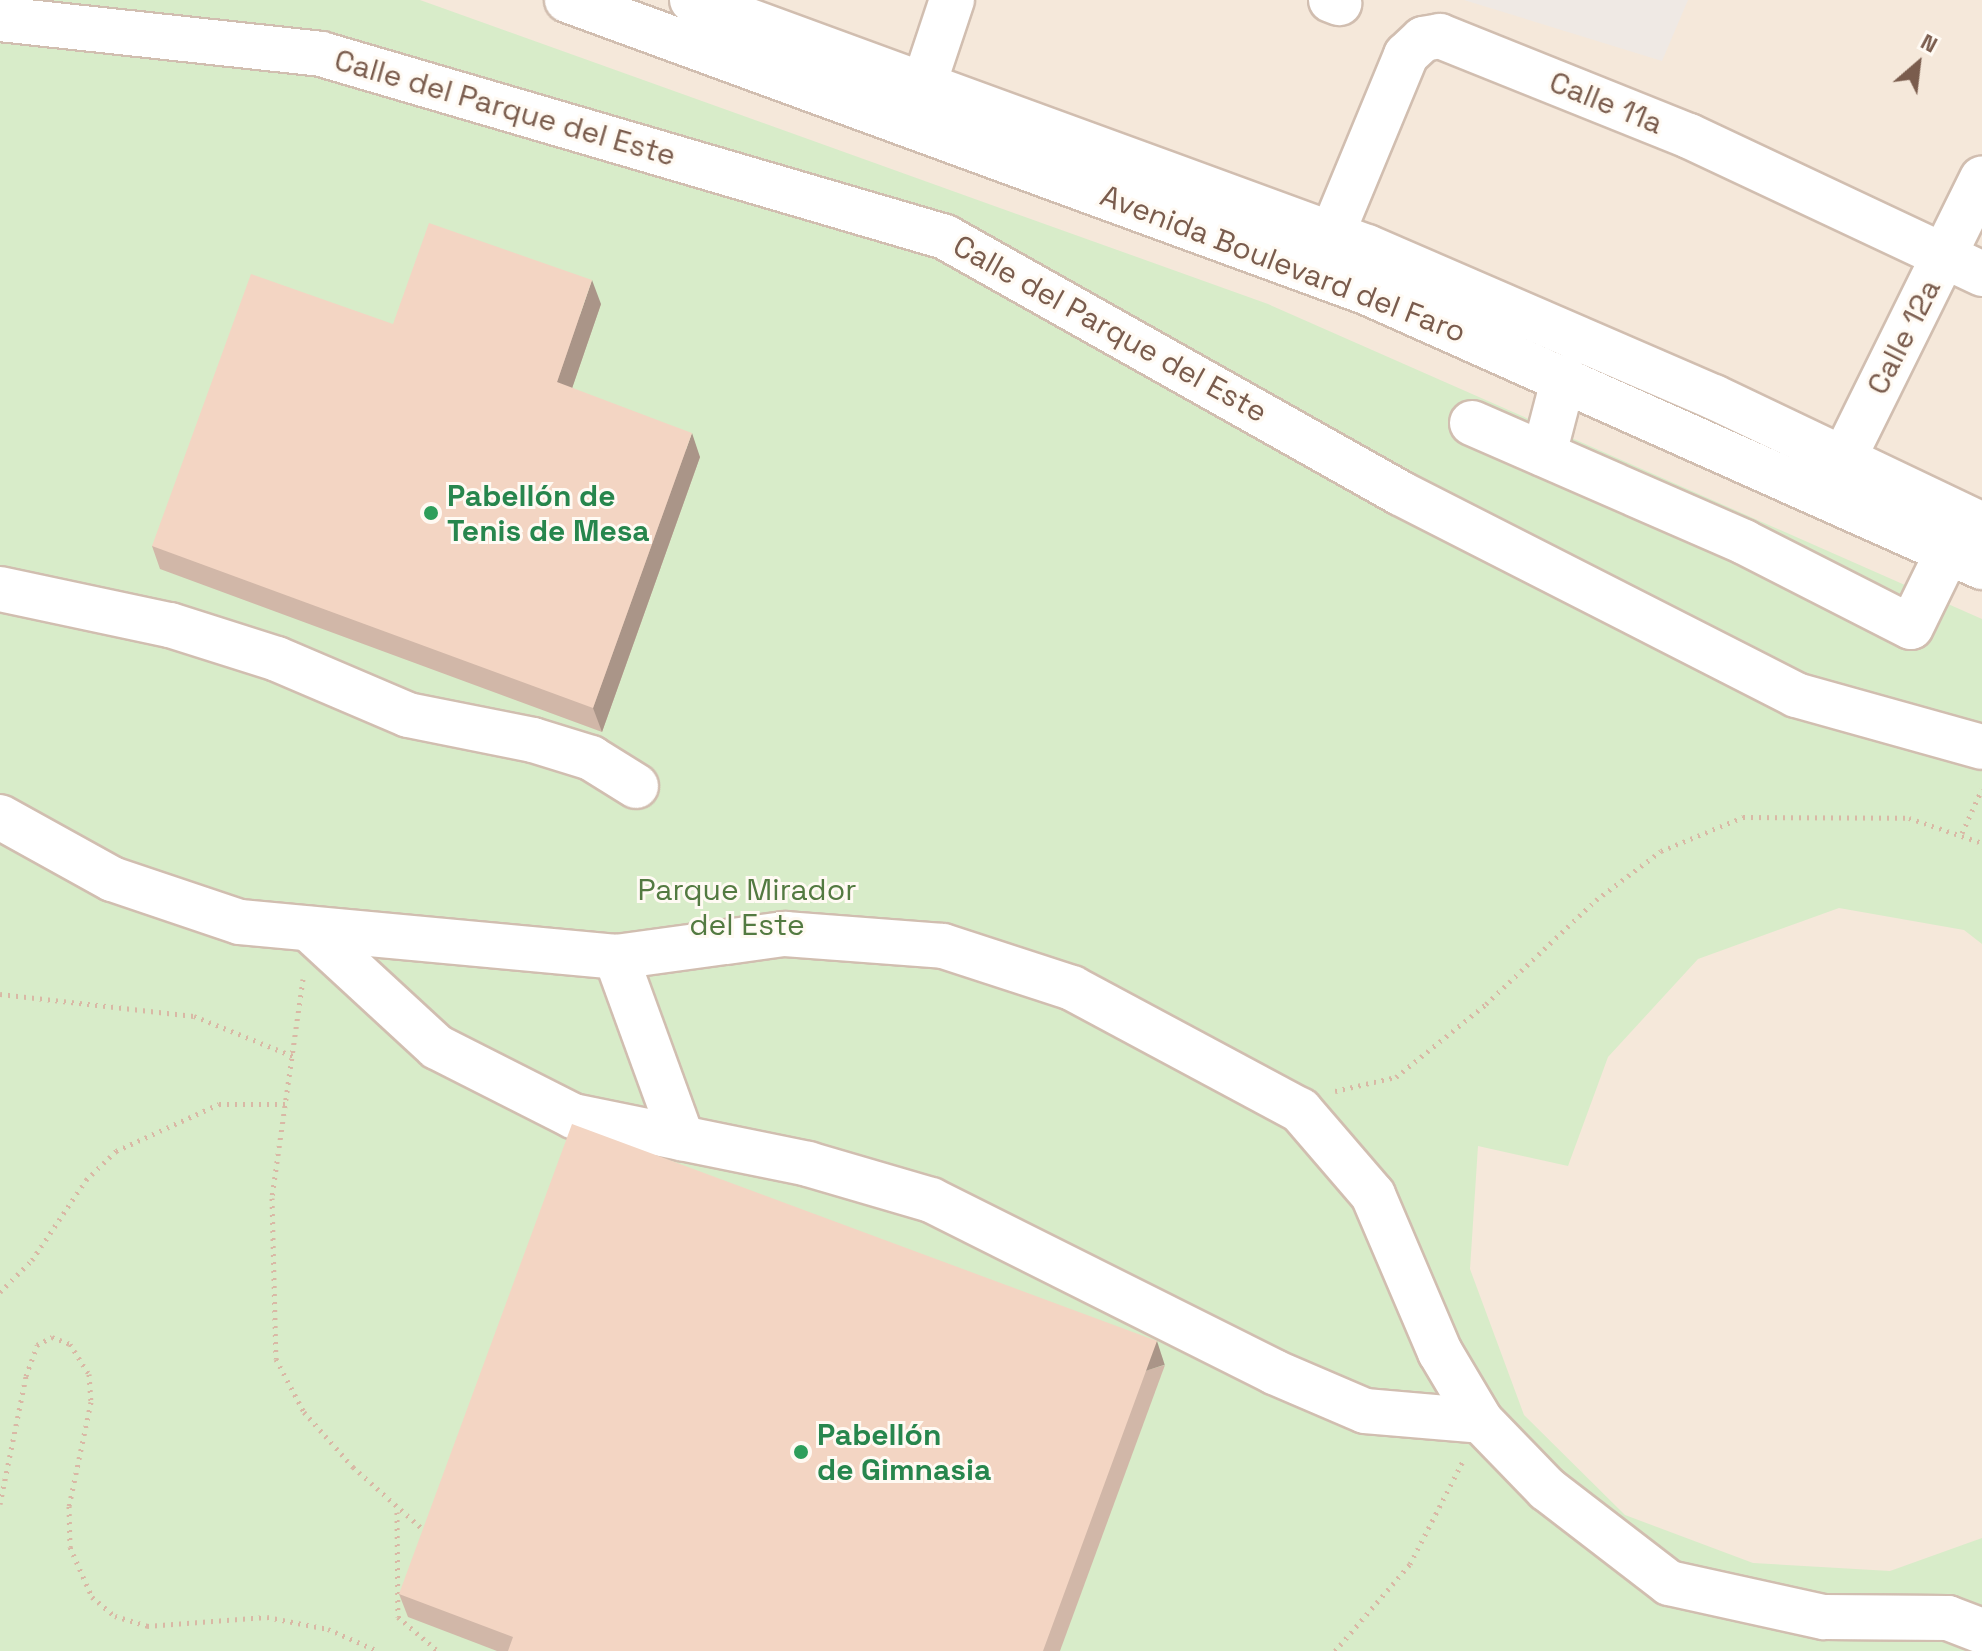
<!DOCTYPE html>
<html>
<head>
<meta charset="utf-8">
<style>
  body { margin:0 }
  #map { position:relative; width:1982px; height:1651px; overflow:hidden; background:#fdf6ec; font-family:"Space Grotesk",sans-serif }
  div>[style] { position:absolute }
  .residential>* { inset:0; background:#f5e8da; transform-origin:0 0 }
  .industrial>* { inset:0; background:#efe9e4 }
  .green>* { inset:0; background:#d8ecc9 }
  .path>* { height:5px; margin-top:-2.5px; transform-origin:0; background:repeating-linear-gradient(90deg,#d9b8a5 0 2px,transparent 0 8px) }
  .roads { filter:drop-shadow(2px 0 #d1beb0) drop-shadow(-2px 0 #d1beb0) drop-shadow(0 2px #d1beb0) drop-shadow(0 -2px #d1beb0) }
  .minor>* { height:44px; margin:-22px; padding:0 22px; transform-origin:22px; border-radius:22px; background:#fff }
  .wall>* { inset:0; background:#d1b7a8 }
  .shaded-wall>* { inset:0; background:#aa9588; transform-origin:0 0 }
  .building>* { inset:0; background:#f3d5c3 }
  .dots>* { width:22px; height:22px; translate:-50% -50%; box-sizing:border-box; border:4px solid #fffaf3; border-radius:50% }
  span { translate:-50% -50%; white-space:nowrap; text-align:center; line-height:1.15; -webkit-text-stroke:6px #fffaf3; paint-order:stroke }
  .street-label { font-size:30px; color:#7a5c4d }
  .leisure-label { font-size:30px; color:#27864d; font-weight:700 }
  .left { translate:0 -50%; text-align:left }
  .park-label { font-size:30px; color:#537a41 }
  .north { position:absolute; left:1878px; top:24px; width:80px; height:80px; -webkit-text-stroke:6px #fffaf3; paint-order:stroke; rotate:28deg; font-size:22px; font-weight:700; line-height:32px; text-align:center; color:#7a5c4d }
  .north::after { content:''; display:block; margin:auto; width:28px; height:36px; background:#7a5c4d; clip-path:polygon(50% 0,100% 100%,50% 72%,0 100%) }
</style>
</head>
<body>
<div id="map">
  <div class="residential">
    <i style="left:0;top:0;width:1982px;height:1651px"></i>
  </div>
  <div class="industrial">
    <i style="clip-path:polygon(1464px 0,1688px 0,1662px 61px)"></i>
  </div>
  <div class="green">
    <i style="clip-path:polygon(0 0,420px 0,1268px 304px,1982px 619px,1982px 944px,1964px 930px,1839px 908px,1698px 959px,1608px 1057px,1568px 1166px,1478px 1146px,1470px 1269px,1524px 1415px,1625px 1515px,1753px 1563px,1890px 1571px,1982px 1538px,1982px 1651px,0 1651px)"></i>
  </div>
  <div class="path">
    <i style="left:1962px;top:833px;width:48px;rotate:-65.6deg"></i>
    <i style="left:303px;top:979px;width:221px;rotate:98.1deg"></i>
    <i style="left:272px;top:1198px;width:161px;rotate:88.6deg"></i>
    <i style="left:276px;top:1359px;width:60px;rotate:62.2deg"></i>
    <i style="left:304px;top:1412px;width:74px;rotate:48.3deg"></i>
    <i style="left:353px;top:1467px;width:98px;rotate:41.7deg"></i>
    <i style="left:0;top:994px;width:195px;rotate:6.5deg"></i>
    <i style="left:194px;top:1016px;width:107px;rotate:22deg"></i>
    <i style="left:1335px;top:1091px;width:63px;rotate:-12.9deg"></i>
    <i style="left:1396px;top:1077px;width:116px;rotate:-39deg"></i>
    <i style="left:1486px;top:1004px;width:151px;rotate:-43.4deg"></i>
    <i style="left:1596px;top:900px;width:81px;rotate:-37deg"></i>
    <i style="left:1661px;top:851px;width:89px;rotate:-22.5deg"></i>
    <i style="left:1743px;top:817px;width:166px;rotate:0.3deg"></i>
    <i style="left:1909px;top:818px;width:77px;rotate:18.9deg"></i>
    <i style="left:0;top:1292px;width:45px;rotate:-45deg"></i>
    <i style="left:32px;top:1260px;width:97px;rotate:-56deg"></i>
    <i style="left:86px;top:1180px;width:42px;rotate:-44deg"></i>
    <i style="left:116px;top:1151px;width:113px;rotate:-24.5deg"></i>
    <i style="left:219px;top:1104px;width:68px"></i>
    <i style="left:0;top:1504px;width:131px;rotate:-78.5deg"></i>
    <i style="left:26px;top:1376px;width:33px;rotate:-70deg"></i>
    <i style="left:37px;top:1345px;width:17px;rotate:-28deg"></i>
    <i style="left:52px;top:1337px;width:19px;rotate:21deg"></i>
    <i style="left:70px;top:1344px;width:36px;rotate:58deg"></i>
    <i style="left:89px;top:1374px;width:28px;rotate:86deg"></i>
    <i style="left:91px;top:1402px;width:106px;rotate:101.9deg"></i>
    <i style="left:69px;top:1506px;width:41px;rotate:88.6deg"></i>
    <i style="left:70px;top:1547px;width:55px;rotate:66.3deg"></i>
    <i style="left:92px;top:1597px;width:30px;rotate:40deg"></i>
    <i style="left:115px;top:1616px;width:34px;rotate:17deg"></i>
    <i style="left:147px;top:1626px;width:120px;rotate:-4.3deg"></i>
    <i style="left:267px;top:1617px;width:62px;rotate:11.1deg"></i>
    <i style="left:328px;top:1629px;width:55px;rotate:23.7deg"></i>
    <i style="left:397px;top:1512px;width:105px;rotate:89.5deg"></i>
    <i style="left:398px;top:1617px;width:52px;rotate:40.4deg"></i>
    <i style="left:1335px;top:1651px;width:115px;rotate:-49.2deg"></i>
    <i style="left:1410px;top:1564px;width:116px;rotate:-62.8deg"></i>
  </div>
  <div class="roads">
    <div class="minor">
      <i style="left:567px;top:0;width:851px;rotate:20.08deg"></i>
      <i style="left:1366px;top:292px;width:675px;rotate:24.06deg"></i>
      <i style="left:692px;top:0;width:719px;rotate:20.1deg"></i>
      <i style="left:1367px;top:247px;width:378px;rotate:23.4deg"></i>
      <i style="left:1714px;top:397px;width:297px;rotate:25.5deg"></i>
      <i style="left:1331px;top:0;width:9px;rotate:21deg"></i>
      <i style="left:0;top:19px;width:323px;rotate:6.2deg"></i>
      <i style="left:321px;top:54px;width:650px;rotate:16.34deg"></i>
      <i style="left:945px;top:237px;width:522px;rotate:29.36deg"></i>
      <i style="left:1400px;top:493px;width:445px;rotate:27deg"></i>
      <i style="left:1796px;top:695px;width:193px;rotate:15.6deg"></i>
      <i style="left:924px;top:84px;width:89px;rotate:-71.6deg"></i>
      <i style="left:1332px;top:234px;width:194px;rotate:-67.5deg"></i>
      <i style="left:1406px;top:55px;width:23px;rotate:-43deg"></i>
      <i style="left:1423px;top:39px;width:17px;rotate:-10deg"></i>
      <i style="left:1440px;top:36px;width:268px;rotate:21.9deg"></i>
      <i style="left:1689px;top:136px;width:324px;rotate:25.2deg"></i>
      <i style="left:1472px;top:423px;width:297px;rotate:23.6deg"></i>
      <i style="left:1744px;top:542px;width:187px;rotate:27deg"></i>
      <i style="left:1911px;top:627px;width:85px;rotate:-64deg"></i>
      <i style="left:1544px;top:454px;width:80px;rotate:-75.4deg"></i>
      <i style="left:1830px;top:486px;width:343px;rotate:-63.7deg"></i>
      <i style="left:0;top:589px;width:174px;rotate:12deg"></i>
      <i style="left:170px;top:625px;width:112px;rotate:17.6deg"></i>
      <i style="left:277px;top:659px;width:142px;rotate:23.1deg"></i>
      <i style="left:408px;top:715px;width:127px;rotate:11.3deg"></i>
      <i style="left:533px;top:740px;width:61px;rotate:17.2deg"></i>
      <i style="left:591px;top:758px;width:53px;rotate:31.9deg"></i>
      <i style="left:0;top:817px;width:128px;rotate:29deg"></i>
      <i style="left:112px;top:879px;width:135px;rotate:18.6deg"></i>
      <i style="left:240px;top:922px;width:378px;rotate:5.3deg"></i>
      <i style="left:616px;top:957px;width:171px;rotate:-7.8deg"></i>
      <i style="left:785px;top:934px;width:158px;rotate:4.3deg"></i>
      <i style="left:943px;top:946px;width:136px;rotate:18deg"></i>
      <i style="left:1072px;top:988px;width:259px;rotate:28.2deg"></i>
      <i style="left:1300px;top:1110px;width:112px;rotate:49.3deg"></i>
      <i style="left:1373px;top:1195px;width:171px;rotate:66.9deg"></i>
      <i style="left:1440px;top:1352px;width:80px;rotate:59.3deg"></i>
      <i style="left:1481px;top:1421px;width:95px;rotate:45.9deg"></i>
      <i style="left:1547px;top:1489px;width:154px;rotate:37.6deg"></i>
      <i style="left:1669px;top:1583px;width:159px;rotate:12.4deg"></i>
      <i style="left:1824px;top:1617px;width:124px;rotate:0.5deg"></i>
      <i style="left:1948px;top:1618px;width:36px;rotate:21deg"></i>
      <i style="left:309px;top:929px;width:174px;rotate:42.7deg"></i>
      <i style="left:437px;top:1047px;width:153px;rotate:26.9deg"></i>
      <i style="left:573px;top:1116px;width:240px;rotate:11.5deg"></i>
      <i style="left:808px;top:1164px;width:128px;rotate:16.3deg"></i>
      <i style="left:931px;top:1200px;width:384px;rotate:26.6deg"></i>
      <i style="left:1274px;top:1372px;width:99px;rotate:23.2deg"></i>
      <i style="left:1365px;top:1411px;width:116px;rotate:4.9deg"></i>
      <i style="left:616px;top:957px;width:193px;rotate:70deg"></i>
    </div>
  </div>
  <div class="wall">
    <i style="clip-path:polygon(601px 304px,572px 388px,700px 457px,602px 732px,160px 569px,152px 546px)"></i>
    <i style="clip-path:polygon(1165px 1365px,1060px 1651px,497px 1651px,408px 1617px,399px 1594px)"></i>
  </div>
  <div class="shaded-wall">
    <i style="clip-path:polygon(592px 280px,601px 304px,566px 406px,557px 382px)"></i>
    <i style="clip-path:polygon(692px 433px,700px 457px,602px 732px,593px 708px)"></i>
    <i style="left:1157px;top:1341px;width:25px;height:330px;rotate:72deg"></i>
  </div>
  <div class="building">
    <i style="clip-path:polygon(429px 223px,592px 280px,557px 382px,692px 433px,593px 708px,152px 546px,251px 274px,393px 324px)"></i>
    <i style="clip-path:polygon(572px 1124px,1157px 1341px,1043px 1651px,508px 1651px,513px 1637px,399px 1594px)"></i>
  </div>
  <div class="dots">
    <i style="left:431px;top:513px;background:#2e9e5b"></i>
    <i style="left:801px;top:1452px;background:#2e9e5b"></i>
  </div>
  <div class="street-label">
    <span style="left:1606px;top:103px;rotate:22deg">Calle 11a</span>
    <span style="left:505px;top:108px;rotate:16deg">Calle del Parque del Este</span>
    <span style="left:1283px;top:264px;rotate:21deg">Avenida Boulevard del Faro</span>
    <span style="left:1110px;top:329px;rotate:29deg">Calle del Parque del Este</span>
    <span style="left:1904px;top:337px;rotate:-63deg">Calle 12a</span>
  </div>
  <div class="leisure-label">
    <span class="left" style="left:447px;top:513px">Pabellón de<br>Tenis de Mesa</span>
    <span class="left" style="left:817px;top:1452px">Pabellón<br>de Gimnasia</span>
  </div>
  <div class="park-label">
    <span style="left:747px;top:907px">Parque Mirador<br>del Este</span>
  </div>
  <div class="north">N</div>
</div>
</body>
</html>
